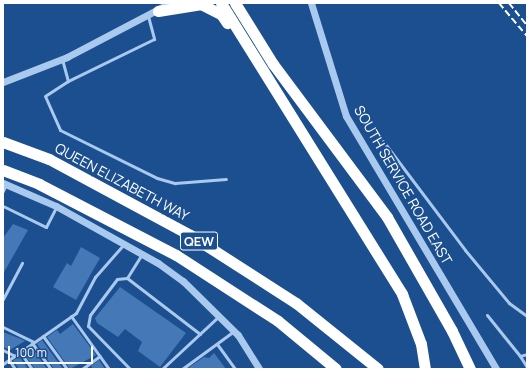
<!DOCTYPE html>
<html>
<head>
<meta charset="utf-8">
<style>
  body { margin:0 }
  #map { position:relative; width:530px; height:372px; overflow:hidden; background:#1b4f8f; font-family:Manrope,sans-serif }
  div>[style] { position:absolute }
  .building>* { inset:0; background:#4478b7 }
  .service>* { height:3px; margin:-1.5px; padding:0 1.5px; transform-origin:1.5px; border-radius:1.5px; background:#a9c9ee }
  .tertiary>* { height:7px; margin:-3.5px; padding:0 3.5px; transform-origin:3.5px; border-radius:3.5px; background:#a9c9ee }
  .motorway>* { height:11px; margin:-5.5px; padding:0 5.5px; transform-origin:5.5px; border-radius:5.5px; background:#fff }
  .rail>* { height:1.5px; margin-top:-0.75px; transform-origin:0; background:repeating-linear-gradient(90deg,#fff 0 7px,transparent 0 10px) }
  span { translate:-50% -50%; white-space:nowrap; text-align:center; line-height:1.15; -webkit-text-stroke:4px #1b4f8f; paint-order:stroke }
  .shield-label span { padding:1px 3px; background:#1b4f8f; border:1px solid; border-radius:3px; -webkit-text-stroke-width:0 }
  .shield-label { font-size:13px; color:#fff; font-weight:700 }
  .street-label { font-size:14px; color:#fff }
  .frame { position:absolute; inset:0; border:4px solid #fff; pointer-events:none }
  .scale { position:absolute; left:8px; top:346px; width:85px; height:18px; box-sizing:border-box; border:2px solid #fff; border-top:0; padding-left:5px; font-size:12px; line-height:14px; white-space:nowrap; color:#fff; -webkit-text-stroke:3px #1b4f8f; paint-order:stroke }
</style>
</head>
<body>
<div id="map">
  <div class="building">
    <i style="clip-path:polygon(13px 224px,28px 230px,3px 274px,3px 238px)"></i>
    <i style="clip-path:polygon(81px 247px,100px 258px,76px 300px,53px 287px,67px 263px,71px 266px)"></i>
    <i style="clip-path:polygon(120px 287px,186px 333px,160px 367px,138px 351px,142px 342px,125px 329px,118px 337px,97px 323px,95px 318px)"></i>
    <i style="clip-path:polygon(73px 324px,96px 355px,70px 369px,47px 337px,57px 330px,60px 334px)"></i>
    <i style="clip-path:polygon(3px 332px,21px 339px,25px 341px,10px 350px,3px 347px)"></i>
    <i style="clip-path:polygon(42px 340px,63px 369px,54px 369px,37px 344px)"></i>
    <i style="clip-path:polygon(33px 349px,47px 369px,35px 369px,25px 355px)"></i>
    <i style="clip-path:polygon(214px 353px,226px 369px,187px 369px,204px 357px,209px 358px)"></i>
    <i style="clip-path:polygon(19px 356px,28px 369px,19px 369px,15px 363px,13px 361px)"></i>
    <i style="clip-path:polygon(99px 360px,105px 369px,93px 369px,91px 366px)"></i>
  </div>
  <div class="service">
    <i style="left:148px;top:16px;width:24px;rotate:75deg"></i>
    <i style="left:154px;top:39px;width:96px;rotate:154deg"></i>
    <i style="left:68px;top:81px;width:27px;rotate:147deg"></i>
    <i style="left:45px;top:96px;width:37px;rotate:66deg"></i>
    <i style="left:60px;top:130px;width:108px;rotate:26.3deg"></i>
    <i style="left:157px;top:178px;width:19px;rotate:16deg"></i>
    <i style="left:175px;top:183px;width:51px;rotate:-4.5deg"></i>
    <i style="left:62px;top:59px;width:23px;rotate:75deg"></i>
    <i style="left:383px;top:141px;width:136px;rotate:53deg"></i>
    <i style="left:465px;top:250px;width:69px;rotate:50.3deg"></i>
    <i style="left:509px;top:303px;width:22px;rotate:36deg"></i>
    <i style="left:3px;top:191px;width:8px;rotate:-67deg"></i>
    <i style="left:3px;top:206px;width:48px;rotate:26deg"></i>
    <i style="left:46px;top:227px;width:22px;rotate:-63deg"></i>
    <i style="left:127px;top:278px;width:92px;rotate:37.5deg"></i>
    <i style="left:3px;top:299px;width:41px;rotate:-62.2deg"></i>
    <i style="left:487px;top:315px;width:53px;rotate:51.2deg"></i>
    <i style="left:520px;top:356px;width:7px;rotate:-16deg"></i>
    <i style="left:71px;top:316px;width:65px;rotate:54.4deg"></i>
    <i style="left:3px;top:327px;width:34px;rotate:26deg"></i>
    <i style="left:43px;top:336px;width:41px;rotate:54deg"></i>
    <i style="left:32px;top:343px;width:32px;rotate:54deg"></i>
    <i style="left:217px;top:344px;width:31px;rotate:54deg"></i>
    <i style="left:3px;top:350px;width:13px;rotate:27deg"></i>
    <i style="left:20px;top:352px;width:21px;rotate:55deg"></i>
    <i style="left:520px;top:356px;width:13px;rotate:58deg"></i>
    <i style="left:9px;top:360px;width:11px;rotate:56deg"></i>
    <i style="left:3px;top:364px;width:89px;rotate:-34.9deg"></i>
    <i style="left:76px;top:313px;width:41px;rotate:-62.2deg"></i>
    <i style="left:95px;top:277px;width:44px;rotate:-48.7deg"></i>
    <i style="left:82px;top:369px;width:22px;rotate:-36deg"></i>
    <i style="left:130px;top:369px;width:60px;rotate:-134.3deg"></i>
    <i style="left:88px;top:326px;width:11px;rotate:-80deg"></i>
    <i style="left:90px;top:315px;width:45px;rotate:-53.1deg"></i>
    <i style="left:117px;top:279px;width:10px;rotate:-6deg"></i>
    <i style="left:127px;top:278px;width:28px;rotate:-58deg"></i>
    <i style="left:162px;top:369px;width:78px;rotate:-42.9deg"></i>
    <i style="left:182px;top:369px;width:64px;rotate:-36.2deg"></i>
  </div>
  <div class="tertiary">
    <i style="left:311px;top:3px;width:118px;rotate:72.8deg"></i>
    <i style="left:346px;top:116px;width:294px;rotate:59.3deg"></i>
    <i style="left:3px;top:82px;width:69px;rotate:-21.3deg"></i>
    <i style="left:67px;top:57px;width:116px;rotate:-27.7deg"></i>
    <i style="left:3px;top:183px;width:58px;rotate:23.5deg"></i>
    <i style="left:56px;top:206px;width:117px;rotate:29.2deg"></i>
    <i style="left:158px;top:263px;width:31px;rotate:36deg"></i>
    <i style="left:183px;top:281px;width:77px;rotate:44.5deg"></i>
    <i style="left:238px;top:335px;width:40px;rotate:58deg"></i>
  </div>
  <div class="motorway">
    <i style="left:221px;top:3px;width:343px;rotate:58.1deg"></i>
    <i style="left:402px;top:294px;width:53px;rotate:69.2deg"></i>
    <i style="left:421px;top:344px;width:25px;rotate:81deg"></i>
    <i style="left:235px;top:3px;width:72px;rotate:58.1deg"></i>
    <i style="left:273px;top:64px;width:191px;rotate:53.3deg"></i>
    <i style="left:387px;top:217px;width:131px;rotate:60.3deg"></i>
    <i style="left:452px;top:331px;width:42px;rotate:64.7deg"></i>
    <i style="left:158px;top:11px;width:44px;rotate:-9.2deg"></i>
    <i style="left:201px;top:4px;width:22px;rotate:27deg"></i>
    <i style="left:221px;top:14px;width:11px;rotate:56deg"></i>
    <i style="left:3px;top:142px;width:49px;rotate:20.3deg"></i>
    <i style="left:49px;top:159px;width:160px;rotate:28.3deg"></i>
    <i style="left:190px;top:235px;width:126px;rotate:32.7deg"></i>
    <i style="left:296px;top:303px;width:105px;rotate:38.8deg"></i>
    <i style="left:3px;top:170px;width:39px;rotate:21deg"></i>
    <i style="left:39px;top:184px;width:154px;rotate:27.4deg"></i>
    <i style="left:176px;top:255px;width:121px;rotate:32.9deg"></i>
    <i style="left:278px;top:321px;width:75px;rotate:39.6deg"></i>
  </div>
  <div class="rail">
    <i style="left:499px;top:3px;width:43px;rotate:49.7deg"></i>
    <i style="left:509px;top:3px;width:28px;rotate:51deg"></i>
  </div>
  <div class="shield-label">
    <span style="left:199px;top:241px">QEW</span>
  </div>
  <div class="street-label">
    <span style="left:122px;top:182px;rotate:28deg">QUEEN ELIZABETH WAY</span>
    <span style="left:403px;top:185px;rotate:60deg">SOUTH SERVICE ROAD EAST</span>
  </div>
  <div class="frame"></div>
  <div class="scale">100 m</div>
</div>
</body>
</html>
